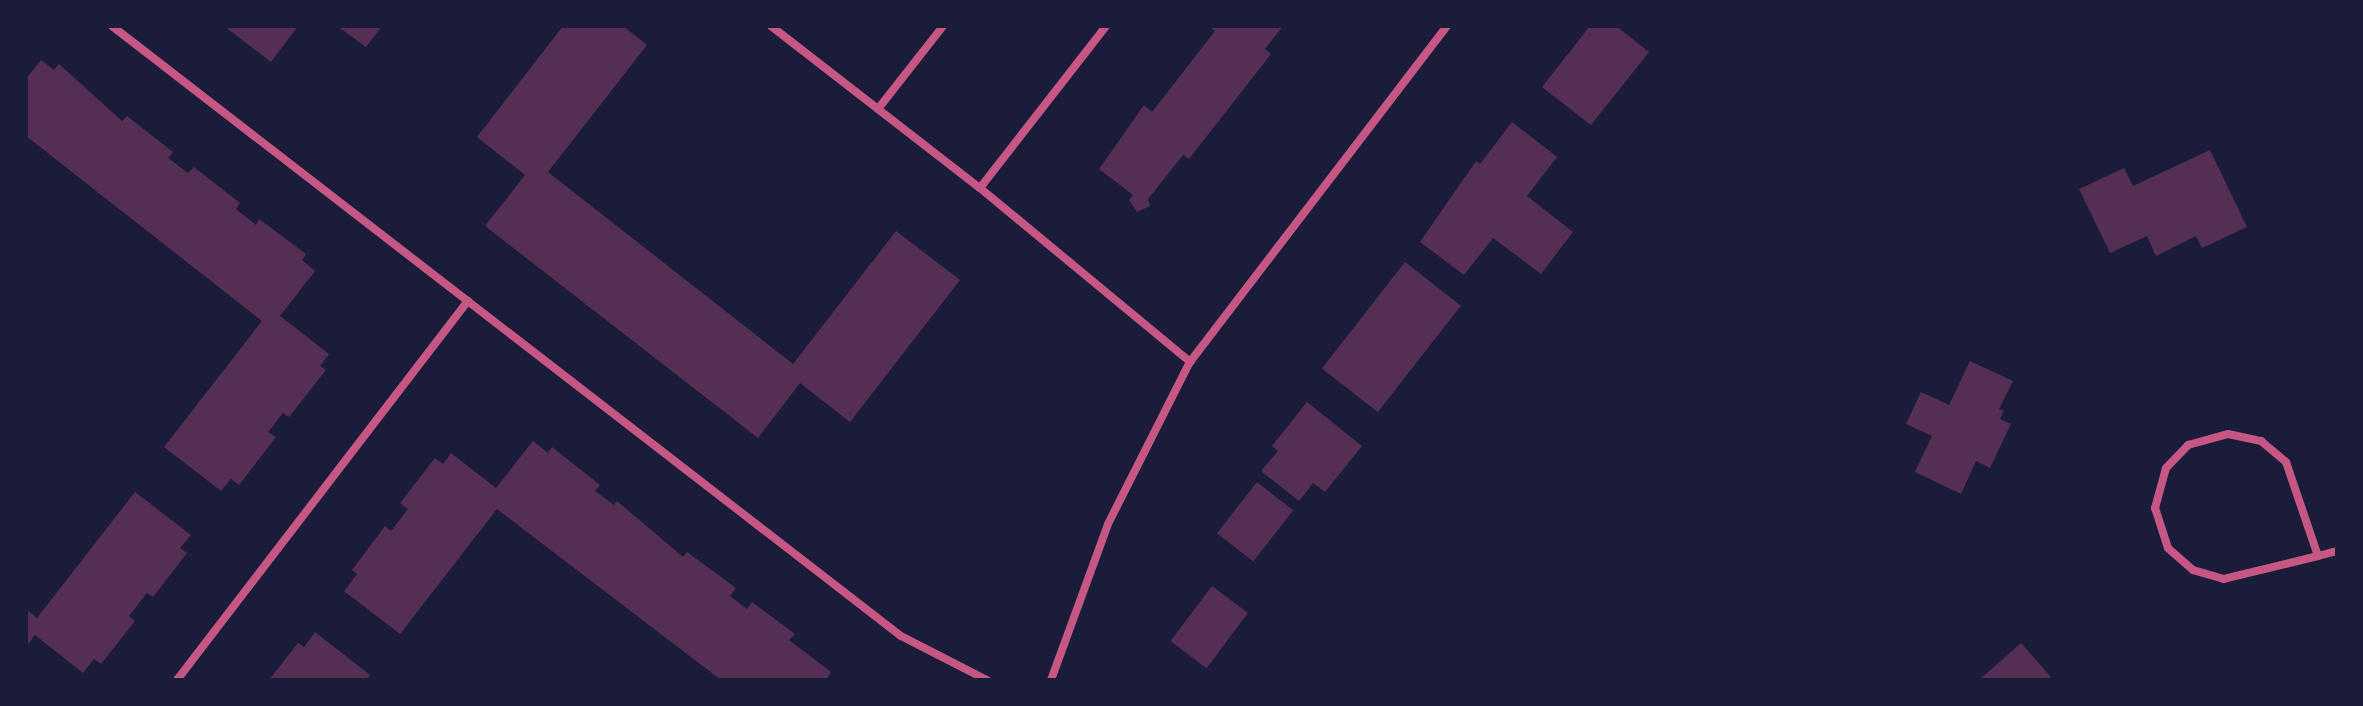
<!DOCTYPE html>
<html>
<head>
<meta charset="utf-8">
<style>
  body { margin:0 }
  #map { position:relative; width:2363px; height:706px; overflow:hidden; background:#1b1b3a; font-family:"Roboto Condensed",sans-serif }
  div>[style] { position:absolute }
  .building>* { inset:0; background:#542f53; transform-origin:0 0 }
  .minor>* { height:8px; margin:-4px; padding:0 4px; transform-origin:4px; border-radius:4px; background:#c65784 }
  span { translate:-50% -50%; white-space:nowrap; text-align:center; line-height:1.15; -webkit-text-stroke:7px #1b1b3a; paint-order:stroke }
  .frame { position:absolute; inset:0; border:28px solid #1b1b3a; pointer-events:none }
</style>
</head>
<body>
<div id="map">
  <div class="building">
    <i style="clip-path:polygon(224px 26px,298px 26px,271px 62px)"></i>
    <i style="clip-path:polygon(337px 26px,382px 26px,366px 47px)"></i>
    <i style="clip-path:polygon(563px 26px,623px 26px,647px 45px,548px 172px,793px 364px,896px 231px,960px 280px,850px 422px,800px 383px,758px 438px,485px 226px,525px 175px,477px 137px)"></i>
    <i style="clip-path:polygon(1208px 26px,1283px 26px,1265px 49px,1271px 54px,1189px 159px,1183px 155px,1148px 199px,1150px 206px,1137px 212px,1129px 200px,1133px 195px,1099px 169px,1144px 105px,1152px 112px,1215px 31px)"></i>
    <i style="clip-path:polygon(1590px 26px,1616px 26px,1649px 52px,1591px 125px,1542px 87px)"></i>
    <i style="clip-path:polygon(41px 60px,54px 70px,59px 64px,122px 121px,127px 116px,173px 152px,168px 158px,188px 173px,194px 167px,240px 203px,236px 209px,256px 225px,259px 219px,306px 254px,302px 260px,315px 271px,280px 316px,329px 354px,320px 366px,326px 370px,289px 417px,283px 413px,268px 432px,276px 437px,239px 485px,231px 479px,221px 491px,164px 447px,262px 321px,26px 136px,26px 79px)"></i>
    <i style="clip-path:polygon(1512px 122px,1557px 157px,1527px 196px,1573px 232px,1541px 274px,1493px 238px,1464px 275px,1420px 242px,1476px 161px,1480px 164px)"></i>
    <i style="clip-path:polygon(2210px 150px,2247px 227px,2202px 248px,2196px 236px,2156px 256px,2147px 236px,2110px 253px,2079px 189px,2124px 168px,2133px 186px)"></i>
    <i style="left:1405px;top:262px;width:71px;height:135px;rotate:38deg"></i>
    <i style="clip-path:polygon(1970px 361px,2013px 381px,1999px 409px,2004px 411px,2000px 419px,2011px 424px,1990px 468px,1976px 461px,1961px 494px,1915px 472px,1932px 436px,1906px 424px,1921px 392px,1949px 405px)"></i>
    <i style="clip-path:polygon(1307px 402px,1362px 446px,1325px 492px,1313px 483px,1299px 501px,1261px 471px,1278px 451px,1272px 446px)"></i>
    <i style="clip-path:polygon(533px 441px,548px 453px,552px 447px,600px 485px,595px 491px,614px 505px,617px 501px,683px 557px,687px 552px,736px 588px,730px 596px,747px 609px,752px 602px,795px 634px,789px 640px,831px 672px,826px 680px,721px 680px,497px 509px,400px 634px,344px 591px,357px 574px,352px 570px,385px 526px,391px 531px,408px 509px,400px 503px,435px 458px,443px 464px,451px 453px,496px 488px)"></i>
    <i style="left:1257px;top:482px;width:46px;height:65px;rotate:38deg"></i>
    <i style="clip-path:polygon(135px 492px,191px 535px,180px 548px,187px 553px,153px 597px,147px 593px,129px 616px,135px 621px,101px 664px,94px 659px,83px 673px,35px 635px,26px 647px,26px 609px,37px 618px)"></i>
    <i style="left:1212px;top:586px;width:45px;height:69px;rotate:37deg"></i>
    <i style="clip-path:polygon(315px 632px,370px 675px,366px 680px,269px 680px,298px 643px,304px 647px)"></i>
    <i style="clip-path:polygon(2021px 643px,2051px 677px,2048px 680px,1979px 680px)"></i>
  </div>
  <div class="minor">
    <i style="left:112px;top:26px;width:997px;rotate:37.71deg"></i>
    <i style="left:901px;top:636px;width:97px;rotate:27.1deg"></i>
    <i style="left:771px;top:26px;width:264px;rotate:37.8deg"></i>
    <i style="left:980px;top:188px;width:273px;rotate:39.6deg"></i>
    <i style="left:878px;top:109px;width:105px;rotate:-51.9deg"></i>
    <i style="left:980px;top:188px;width:205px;rotate:-52.1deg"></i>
    <i style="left:2228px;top:434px;width:34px;rotate:12deg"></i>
    <i style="left:2261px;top:441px;width:33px;rotate:40deg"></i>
    <i style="left:2286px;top:462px;width:99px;rotate:71.2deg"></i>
    <i style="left:2318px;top:556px;width:97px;rotate:166.3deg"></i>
    <i style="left:2224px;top:579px;width:32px;rotate:-164deg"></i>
    <i style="left:2193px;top:570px;width:33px;rotate:-139deg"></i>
    <i style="left:2168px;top:548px;width:42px;rotate:-108deg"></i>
    <i style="left:2155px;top:508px;width:41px;rotate:-74.6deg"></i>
    <i style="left:2166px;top:468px;width:32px;rotate:-46deg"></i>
    <i style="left:2188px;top:445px;width:41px;rotate:-15.4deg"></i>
    <i style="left:2318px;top:556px;width:20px;rotate:-15deg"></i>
    <i style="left:177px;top:680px;width:478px;rotate:-52.5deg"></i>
    <i style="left:1051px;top:680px;width:166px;rotate:-69.9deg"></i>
    <i style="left:1108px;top:524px;width:182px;rotate:-63.2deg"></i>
    <i style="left:1190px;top:362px;width:423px;rotate:-52.6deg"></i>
  </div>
  <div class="frame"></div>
</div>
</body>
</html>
